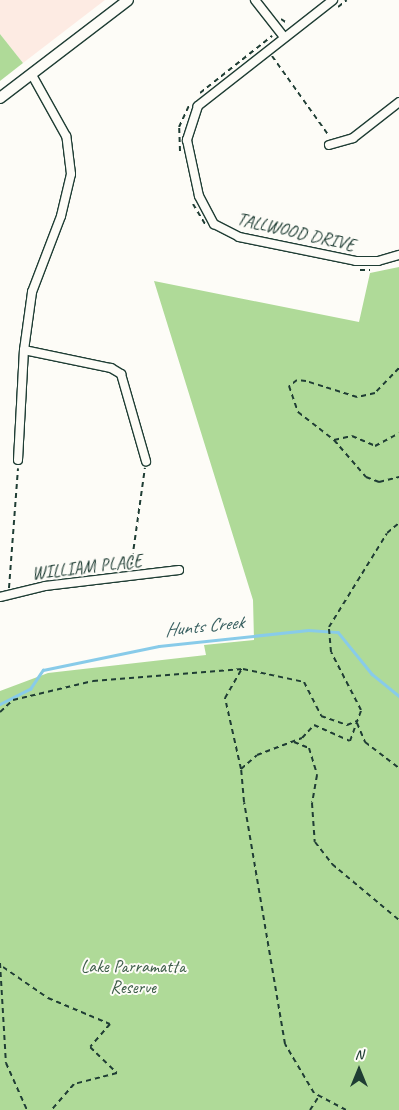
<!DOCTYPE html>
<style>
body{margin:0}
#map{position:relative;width:399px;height:1110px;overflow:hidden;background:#fdfcf7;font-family:Caveat,sans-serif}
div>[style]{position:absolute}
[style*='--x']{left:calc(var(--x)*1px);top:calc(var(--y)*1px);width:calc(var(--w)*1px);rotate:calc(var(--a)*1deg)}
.built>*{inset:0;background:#fdebe3}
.green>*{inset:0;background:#afda98}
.stream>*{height:2.5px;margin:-1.25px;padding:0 1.25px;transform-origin:1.25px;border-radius:1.25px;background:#88cbe9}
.path>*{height:2px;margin-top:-1px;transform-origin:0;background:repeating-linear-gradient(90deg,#1f3d34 0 5px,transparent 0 9px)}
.roads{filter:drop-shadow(1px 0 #1f3d34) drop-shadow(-1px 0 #1f3d34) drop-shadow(0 1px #1f3d34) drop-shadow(0 -1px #1f3d34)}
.street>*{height:8px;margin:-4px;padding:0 4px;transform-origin:4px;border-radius:4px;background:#fdfcf7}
.secondary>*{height:10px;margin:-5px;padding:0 5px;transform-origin:5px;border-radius:5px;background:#fdfcf7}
span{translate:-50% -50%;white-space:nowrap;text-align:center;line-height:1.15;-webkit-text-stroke:4px #fdfcf7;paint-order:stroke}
.street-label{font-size:18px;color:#1f3d34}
.park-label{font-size:18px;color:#3c5c48}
.water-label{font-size:19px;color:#396061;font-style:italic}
.north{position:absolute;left:334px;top:1045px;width:50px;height:50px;-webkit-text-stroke:4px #fdfcf7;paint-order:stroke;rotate:0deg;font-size:14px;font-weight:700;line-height:20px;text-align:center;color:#1f3d34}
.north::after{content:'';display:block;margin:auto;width:18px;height:22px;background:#1f3d34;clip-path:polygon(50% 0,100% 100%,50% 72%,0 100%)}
</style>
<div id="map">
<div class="built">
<div style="clip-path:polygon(0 0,105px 0,23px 63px,0 34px)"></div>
</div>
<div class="green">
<div style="clip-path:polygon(0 34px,23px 63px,0 81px)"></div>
<div style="clip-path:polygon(399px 267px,399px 1110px,0 1110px,0 691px,48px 673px,206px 655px,204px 645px,254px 640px,253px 600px,154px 281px,359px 322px,370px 273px)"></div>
</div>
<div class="stream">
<div style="--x:0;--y:704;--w:34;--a:-27"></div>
<div style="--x:30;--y:689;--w:23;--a:-56"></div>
<div style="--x:43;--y:670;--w:118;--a:-11.7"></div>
<div style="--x:159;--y:646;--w:150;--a:-6.1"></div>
<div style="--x:308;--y:630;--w:30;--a:4"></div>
<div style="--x:338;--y:632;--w:54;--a:51"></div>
<div style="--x:372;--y:674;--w:35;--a:39"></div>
</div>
<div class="path">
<div style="--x:338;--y:7;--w:11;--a:-38"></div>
<div style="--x:281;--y:19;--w:7;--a:34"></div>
<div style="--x:272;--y:56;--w:98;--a:54.5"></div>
<div style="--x:200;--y:93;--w:92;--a:-38.4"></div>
<div style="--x:180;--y:151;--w:24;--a:-92"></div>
<div style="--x:179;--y:127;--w:23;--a:-65"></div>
<div style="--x:193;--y:204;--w:26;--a:59"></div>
<div style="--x:360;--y:270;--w:10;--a:0"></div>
<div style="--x:399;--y:368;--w:35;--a:134"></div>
<div style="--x:375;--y:393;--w:18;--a:167"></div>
<div style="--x:357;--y:397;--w:53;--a:-162.6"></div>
<div style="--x:306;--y:381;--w:9;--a:-174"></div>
<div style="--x:297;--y:380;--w:10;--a:143"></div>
<div style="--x:289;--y:386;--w:28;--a:71"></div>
<div style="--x:298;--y:412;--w:46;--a:37.9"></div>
<div style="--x:334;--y:440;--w:49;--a:49.1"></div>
<div style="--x:366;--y:477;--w:14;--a:21"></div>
<div style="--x:379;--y:482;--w:21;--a:-14"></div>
<div style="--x:334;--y:440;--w:18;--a:-13"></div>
<div style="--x:352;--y:436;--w:25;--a:23"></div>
<div style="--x:375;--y:446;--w:27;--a:-28"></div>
<div style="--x:131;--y:567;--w:100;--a:-82"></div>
<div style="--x:9;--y:588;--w:120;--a:-85.7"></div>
<div style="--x:0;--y:712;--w:18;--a:-43"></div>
<div style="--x:13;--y:700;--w:82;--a:-13.4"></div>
<div style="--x:93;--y:681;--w:150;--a:-4.6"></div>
<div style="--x:243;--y:669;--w:62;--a:12"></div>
<div style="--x:304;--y:682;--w:38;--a:63"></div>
<div style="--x:321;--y:716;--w:28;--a:19"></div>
<div style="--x:347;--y:725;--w:11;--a:-22"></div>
<div style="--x:357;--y:723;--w:21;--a:67"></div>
<div style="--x:365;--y:742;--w:43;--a:37.4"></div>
<div style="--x:294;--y:742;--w:16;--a:22"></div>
<div style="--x:309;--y:748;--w:28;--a:73"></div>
<div style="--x:317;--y:775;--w:28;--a:100"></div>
<div style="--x:312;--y:803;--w:39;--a:86"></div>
<div style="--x:315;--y:842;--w:28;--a:52"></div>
<div style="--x:332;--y:864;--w:87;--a:39.9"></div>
<div style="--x:241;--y:769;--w:73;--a:-102.7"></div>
<div style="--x:225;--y:698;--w:34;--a:-60"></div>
<div style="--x:0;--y:963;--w:100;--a:86.6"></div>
<div style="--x:6;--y:1063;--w:51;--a:65.9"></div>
<div style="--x:3;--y:967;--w:55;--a:34.6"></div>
<div style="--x:48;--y:998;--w:67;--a:22.8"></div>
<div style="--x:110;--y:1024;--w:30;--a:131"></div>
<div style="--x:90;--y:1047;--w:37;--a:44"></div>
<div style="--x:117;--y:1073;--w:44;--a:165.7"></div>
<div style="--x:74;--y:1084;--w:35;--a:131"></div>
<div style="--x:310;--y:1110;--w:17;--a:-57"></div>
<div style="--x:346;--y:1110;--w:36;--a:-152"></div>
<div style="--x:314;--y:1093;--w:57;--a:-120.6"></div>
<div style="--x:285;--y:1044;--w:245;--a:-99.6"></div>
<div style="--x:244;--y:802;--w:33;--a:-95"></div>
<div style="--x:241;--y:769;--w:21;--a:-41"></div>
<div style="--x:257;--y:755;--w:48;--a:-20.7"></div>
<div style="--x:302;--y:738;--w:18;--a:-47"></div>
<div style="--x:314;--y:725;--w:39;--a:24"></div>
<div style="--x:350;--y:741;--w:33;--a:-70"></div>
<div style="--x:361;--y:710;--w:65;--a:-117.3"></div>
<div style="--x:331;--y:652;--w:25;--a:-95"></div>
<div style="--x:329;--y:627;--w:110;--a:-58.3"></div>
<div style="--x:387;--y:533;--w:16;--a:-40"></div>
</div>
<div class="roads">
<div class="street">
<div style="--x:255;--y:0;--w:47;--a:51.9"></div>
<div style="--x:333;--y:0;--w:172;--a:141.9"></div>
<div style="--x:198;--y:106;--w:36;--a:108"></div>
<div style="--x:187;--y:140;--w:57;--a:77.9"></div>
<div style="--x:199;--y:196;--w:32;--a:62"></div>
<div style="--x:214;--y:224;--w:28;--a:27"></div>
<div style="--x:239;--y:237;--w:119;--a:11.6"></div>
<div style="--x:356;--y:261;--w:22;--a:0"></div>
<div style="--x:378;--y:261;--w:22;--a:-16"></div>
<div style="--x:329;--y:145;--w:25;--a:-16"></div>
<div style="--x:353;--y:138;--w:58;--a:-38"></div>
<div style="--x:24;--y:350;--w:89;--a:11.7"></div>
<div style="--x:111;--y:368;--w:12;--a:31"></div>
<div style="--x:121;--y:374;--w:91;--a:74"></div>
<div style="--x:18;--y:460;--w:110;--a:-86.9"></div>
<div style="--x:24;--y:350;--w:59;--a:-82.1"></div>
<div style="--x:32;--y:292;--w:81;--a:-69.1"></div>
<div style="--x:61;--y:216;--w:43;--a:-76.6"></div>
<div style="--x:71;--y:174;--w:38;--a:-97"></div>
<div style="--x:66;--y:136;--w:70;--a:-119.1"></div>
<div style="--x:0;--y:597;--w:46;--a:-13.7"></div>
<div style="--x:45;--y:586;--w:135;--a:-6.8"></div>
</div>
<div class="secondary">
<div style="--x:0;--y:98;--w:161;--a:-37.4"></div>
</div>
</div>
<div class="street-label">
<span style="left:296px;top:232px;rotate:13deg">TALLWOOD DRIVE</span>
<span style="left:87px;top:567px;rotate:-7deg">WILLIAM PLACE</span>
</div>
<div class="park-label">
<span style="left:133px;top:977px">Lake Parramatta<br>Reserve</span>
</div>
<div class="water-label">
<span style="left:204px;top:627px;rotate:-6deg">Hunts Creek</span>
</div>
<div class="north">N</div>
</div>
